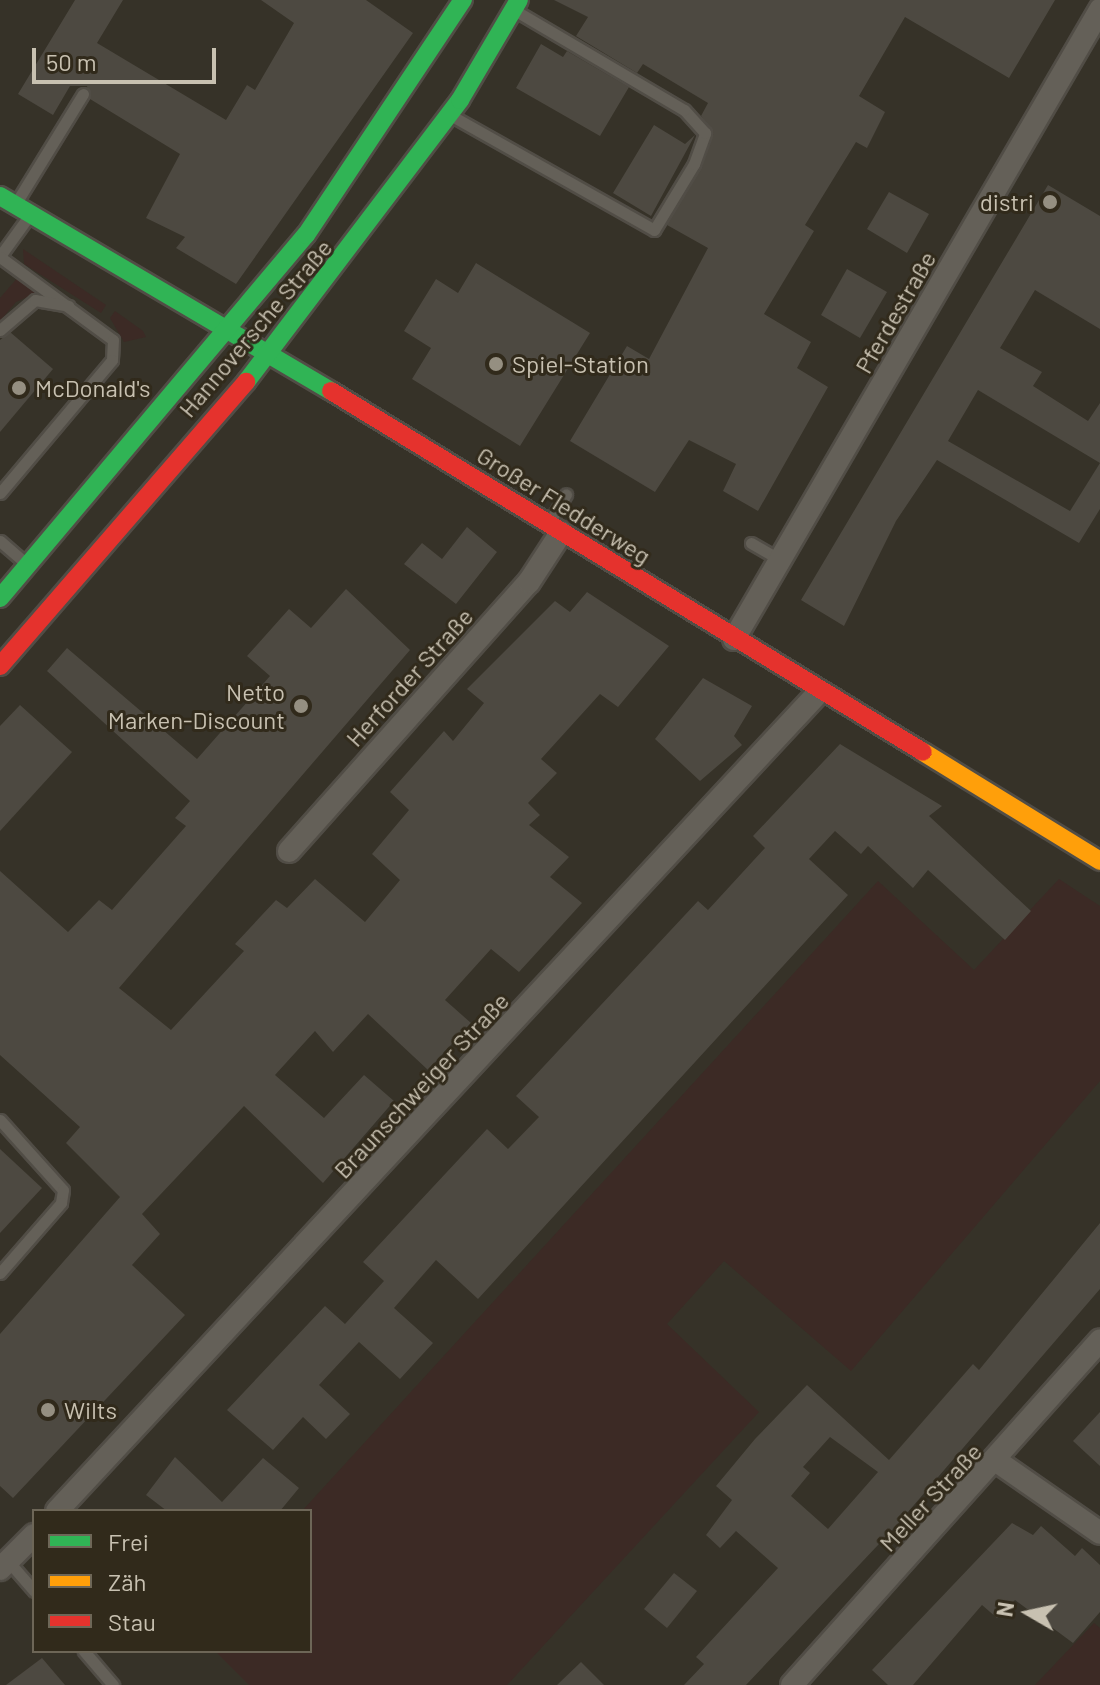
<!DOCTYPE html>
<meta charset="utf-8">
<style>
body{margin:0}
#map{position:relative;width:1100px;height:1685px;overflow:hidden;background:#363228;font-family:Barlow,sans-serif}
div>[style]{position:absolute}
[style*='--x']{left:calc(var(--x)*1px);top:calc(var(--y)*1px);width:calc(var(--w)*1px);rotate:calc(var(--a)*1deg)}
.green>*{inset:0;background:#3c2a25}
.building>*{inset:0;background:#4d4941}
.roads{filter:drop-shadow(2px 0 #514d46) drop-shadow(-2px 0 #514d46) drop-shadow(0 2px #514d46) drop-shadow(0 -2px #514d46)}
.lane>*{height:11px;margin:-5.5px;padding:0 5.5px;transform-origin:5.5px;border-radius:5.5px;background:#646058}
.street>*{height:22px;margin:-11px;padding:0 11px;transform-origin:11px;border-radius:11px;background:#646058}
.fast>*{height:18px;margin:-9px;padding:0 9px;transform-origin:9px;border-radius:9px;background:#30b455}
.slow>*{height:18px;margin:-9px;padding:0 9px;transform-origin:9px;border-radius:9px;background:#ff9f0a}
.jam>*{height:18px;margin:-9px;padding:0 9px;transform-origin:9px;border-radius:9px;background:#e5322d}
.dots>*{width:22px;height:22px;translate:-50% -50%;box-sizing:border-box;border:4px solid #312a1b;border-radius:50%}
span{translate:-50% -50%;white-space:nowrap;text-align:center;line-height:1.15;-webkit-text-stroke:6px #312a1b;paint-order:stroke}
.poi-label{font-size:24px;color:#c8c1b1}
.right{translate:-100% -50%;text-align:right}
.left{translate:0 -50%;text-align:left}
.street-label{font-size:24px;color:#c8c1b1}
.legend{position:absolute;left:32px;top:1509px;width:280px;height:144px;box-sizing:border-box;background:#312a1b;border:2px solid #6d6657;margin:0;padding:10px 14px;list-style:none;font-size:24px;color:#c8c1b1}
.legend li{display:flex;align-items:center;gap:16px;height:40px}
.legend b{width:40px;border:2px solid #6d6657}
.north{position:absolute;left:988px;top:1573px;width:80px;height:80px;-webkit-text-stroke:6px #312a1b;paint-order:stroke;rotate:279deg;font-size:22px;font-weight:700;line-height:32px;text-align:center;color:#c8c1b1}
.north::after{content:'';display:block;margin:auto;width:28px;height:36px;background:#c8c1b1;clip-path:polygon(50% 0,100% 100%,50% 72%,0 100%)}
.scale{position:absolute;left:32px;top:48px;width:184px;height:36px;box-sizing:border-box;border:4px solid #c8c1b1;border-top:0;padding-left:10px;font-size:24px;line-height:28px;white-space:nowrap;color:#c8c1b1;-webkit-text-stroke:6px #312a1b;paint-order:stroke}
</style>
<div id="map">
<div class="green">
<div style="clip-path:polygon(23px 249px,106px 305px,101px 313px,24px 264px)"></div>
<div style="clip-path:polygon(19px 276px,41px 291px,16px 302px,0 321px,0 298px)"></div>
<div style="clip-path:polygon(115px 311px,143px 331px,146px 337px,124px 342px,110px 318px)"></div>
<div style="clip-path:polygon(1059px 879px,1100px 906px,1100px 1081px,851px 1371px,724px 1261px,667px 1324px,759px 1412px,507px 1685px,249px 1685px,215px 1651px,310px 1651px,310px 1511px,302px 1511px,878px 881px,974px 970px)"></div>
<div style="clip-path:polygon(1094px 1623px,1100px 1628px,1100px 1685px,1035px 1685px)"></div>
</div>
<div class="building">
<div style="clip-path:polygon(75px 0,123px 0,97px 43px,226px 120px,247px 85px,255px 90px,294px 23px,261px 0,366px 0,413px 33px,236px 284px,176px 248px,185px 237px,146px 218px,180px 154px,90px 99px,87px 86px,70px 86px,53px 115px,18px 94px)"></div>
<div style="clip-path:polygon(554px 0,1055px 0,1009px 78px,905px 17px,859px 96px,885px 112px,867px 148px,856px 142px,805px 225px,814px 231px,764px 314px,811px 342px,797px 368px,828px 387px,758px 511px,723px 491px,736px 464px,689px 440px,655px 492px,570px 441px,627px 346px,649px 359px,708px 248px,667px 225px,713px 132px,701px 116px,708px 103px,643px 64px,637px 73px,576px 36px,588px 17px)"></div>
<div style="clip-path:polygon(541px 44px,563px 57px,567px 51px,629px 87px,600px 136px,516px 88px)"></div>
<div style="clip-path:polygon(654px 125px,685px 144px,695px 135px,651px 216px,613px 193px)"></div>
<div style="clip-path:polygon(evenodd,1048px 185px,1100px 216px,1100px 329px,1035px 290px,1000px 348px,1042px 372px,1033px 386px,1088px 421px,1100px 403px,1100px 509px,1079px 543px,937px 460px,896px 521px,844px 626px,801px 600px,1048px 185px,978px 390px,1100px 463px,1070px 511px,948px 441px,978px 390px)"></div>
<div style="clip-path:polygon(889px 192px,929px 214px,907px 253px,867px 229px)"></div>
<div style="clip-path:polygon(476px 263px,590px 333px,520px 446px,412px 379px,431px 348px,404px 331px,436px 279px,458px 293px)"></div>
<div style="clip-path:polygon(847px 269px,887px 292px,860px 338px,821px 315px)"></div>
<div style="clip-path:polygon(10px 332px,53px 369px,0 432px,0 340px)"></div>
<div style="clip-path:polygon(467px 527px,497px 552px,456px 604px,404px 564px,422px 543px,442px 559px)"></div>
<div style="clip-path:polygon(346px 589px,410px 650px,119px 988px,171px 1030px,244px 951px,235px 944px,276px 900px,287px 908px,315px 879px,365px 922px,400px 880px,372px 854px,409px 810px,390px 792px,444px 731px,453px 741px,484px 703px,467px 689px,555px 601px,570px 612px,587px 592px,669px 646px,618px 707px,600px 694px,541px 759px,557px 773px,528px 803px,540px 815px,529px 825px,569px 857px,550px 877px,582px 903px,519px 972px,491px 949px,445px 1000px,471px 1023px,428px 1070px,368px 1014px,333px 1052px,315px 1031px,275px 1075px,324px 1118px,364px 1075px,394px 1101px,323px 1183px,244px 1106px,142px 1214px,160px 1234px,132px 1265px,185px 1315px,13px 1498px,0 1486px,0 1334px,120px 1197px,66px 1143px,80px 1127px,0 1055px,0 871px,68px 932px,99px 900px,112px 910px,186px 826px,175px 818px,190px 801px,47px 671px,67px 648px,197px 759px,270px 676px,247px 656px,289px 609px,311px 628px)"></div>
<div style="clip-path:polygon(703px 678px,752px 706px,734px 736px,742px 745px,700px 781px,655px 739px)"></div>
<div style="clip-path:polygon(20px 705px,72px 752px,0 831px,0 726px)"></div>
<div style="clip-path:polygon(840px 744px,942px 806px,929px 816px,1031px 911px,1005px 940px,928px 870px,913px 888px,868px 846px,861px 854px,835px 831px,809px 859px,848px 895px,478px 1299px,436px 1260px,394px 1308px,433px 1343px,400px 1379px,359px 1342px,319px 1385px,350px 1414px,326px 1439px,303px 1417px,273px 1450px,227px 1410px,325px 1306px,345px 1324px,384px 1281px,363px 1262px,487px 1129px,508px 1149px,539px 1117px,516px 1096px,698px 901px,708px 910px,765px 848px,753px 836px)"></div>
<div style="clip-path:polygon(0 1149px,42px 1188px,0 1233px)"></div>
<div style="clip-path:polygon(evenodd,1100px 1223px,1100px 1289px,895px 1527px,746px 1685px,684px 1685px,704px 1664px,696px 1657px,778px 1568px,736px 1531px,720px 1548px,706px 1535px,732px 1500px,716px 1486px,755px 1439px,807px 1385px,889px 1460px,973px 1364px,979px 1370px,1100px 1223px,830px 1437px,878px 1472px,828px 1529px,791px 1496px,810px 1473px,803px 1467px,830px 1437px)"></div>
<div style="clip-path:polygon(1100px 1412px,1100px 1466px,1073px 1441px)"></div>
<div style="clip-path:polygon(175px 1457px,222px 1502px,263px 1458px,299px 1488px,280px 1511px,167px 1511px,146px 1495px)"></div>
<div style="clip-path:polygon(1012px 1523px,1033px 1535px,1041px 1526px,1075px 1556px,1082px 1548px,1100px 1565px,1100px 1612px,1073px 1643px,1015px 1600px,997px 1618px,982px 1605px,913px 1685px,888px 1685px,872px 1670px)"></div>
<div style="clip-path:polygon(674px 1573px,697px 1591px,667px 1628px,644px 1609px)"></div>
<div style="clip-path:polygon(42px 1658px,65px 1685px,6px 1685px)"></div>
<div style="clip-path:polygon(581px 1662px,604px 1685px,557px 1685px)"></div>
</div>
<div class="roads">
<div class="lane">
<div style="--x:452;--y:116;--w:232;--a:29.4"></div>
<div style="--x:654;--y:230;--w:77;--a:-58.8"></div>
<div style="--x:694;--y:164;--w:33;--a:-70"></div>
<div style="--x:705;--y:133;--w:31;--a:-132"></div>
<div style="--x:684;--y:110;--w:197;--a:-149.5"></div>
<div style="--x:16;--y:203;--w:128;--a:-58.4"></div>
<div style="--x:0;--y:256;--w:49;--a:-54.1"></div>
<div style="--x:0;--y:257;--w:140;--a:36.3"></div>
<div style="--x:113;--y:340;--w:20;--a:93"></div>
<div style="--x:112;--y:360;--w:174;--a:130.1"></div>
<div style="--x:0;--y:330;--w:46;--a:-40.6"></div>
<div style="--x:35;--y:300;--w:34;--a:10"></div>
<div style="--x:550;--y:521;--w:31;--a:-59"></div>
<div style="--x:0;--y:541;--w:35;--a:41"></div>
<div style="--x:751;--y:543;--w:34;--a:30"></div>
<div style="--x:0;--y:1120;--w:94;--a:48"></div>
<div style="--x:63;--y:1190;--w:13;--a:99"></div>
<div style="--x:61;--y:1203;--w:93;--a:131.1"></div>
<div style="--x:9;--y:1562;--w:38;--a:49"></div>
<div style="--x:84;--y:1651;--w:45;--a:49.5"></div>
</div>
<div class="street">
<div style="--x:734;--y:639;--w:728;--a:-59.81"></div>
<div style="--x:289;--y:851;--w:361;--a:-48.3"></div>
<div style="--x:529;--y:582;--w:59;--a:-56.9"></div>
<div style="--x:998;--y:1462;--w:124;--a:34.8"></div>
<div style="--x:57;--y:1511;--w:1119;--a:-47.06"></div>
<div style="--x:0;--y:1569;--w:48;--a:-45"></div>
<div style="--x:792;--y:1685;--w:462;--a:-48.2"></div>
</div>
<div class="fast">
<div style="--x:0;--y:196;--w:384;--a:30.5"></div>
<div style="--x:246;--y:382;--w:354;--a:-52.8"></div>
<div style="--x:460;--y:100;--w:116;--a:-59.5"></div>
<div style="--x:0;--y:598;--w:475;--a:-49.9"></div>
<div style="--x:306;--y:235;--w:283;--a:-56.3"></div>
</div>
<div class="slow">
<div style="--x:923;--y:752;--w:208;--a:31.6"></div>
</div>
<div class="jam">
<div style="--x:331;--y:391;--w:693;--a:31.37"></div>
<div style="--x:0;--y:666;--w:376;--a:-49.1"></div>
</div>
</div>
<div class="dots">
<div style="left:1050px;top:202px;background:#958f81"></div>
<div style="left:496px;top:364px;background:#958f81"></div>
<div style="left:19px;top:388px;background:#958f81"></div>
<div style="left:301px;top:706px;background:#958f81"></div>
<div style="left:48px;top:1410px;background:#958f81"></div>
</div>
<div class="poi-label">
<span class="right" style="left:1034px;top:202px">distri</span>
<span class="left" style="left:512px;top:364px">Spiel-Station</span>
<span class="left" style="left:35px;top:388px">McDonald's</span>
<span class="right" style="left:285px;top:706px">Netto<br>Marken-Discount</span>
<span class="left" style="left:64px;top:1410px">Wilts</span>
</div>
<div class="street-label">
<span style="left:895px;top:312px;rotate:-60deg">Pferdestraße</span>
<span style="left:255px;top:328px;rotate:-50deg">Hannoversche Straße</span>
<span style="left:564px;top:505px;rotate:32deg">Großer Fledderweg</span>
<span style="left:409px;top:677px;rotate:-48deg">Herforder Straße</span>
<span style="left:421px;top:1085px;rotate:-47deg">Braunschweiger Straße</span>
<span style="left:930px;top:1497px;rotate:-47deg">Meller Straße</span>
</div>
<ul class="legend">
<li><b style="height:10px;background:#30b455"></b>Frei</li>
<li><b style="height:10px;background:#ff9f0a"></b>Zäh</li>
<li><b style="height:10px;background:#e5322d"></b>Stau</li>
</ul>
<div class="north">N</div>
<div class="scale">50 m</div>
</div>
